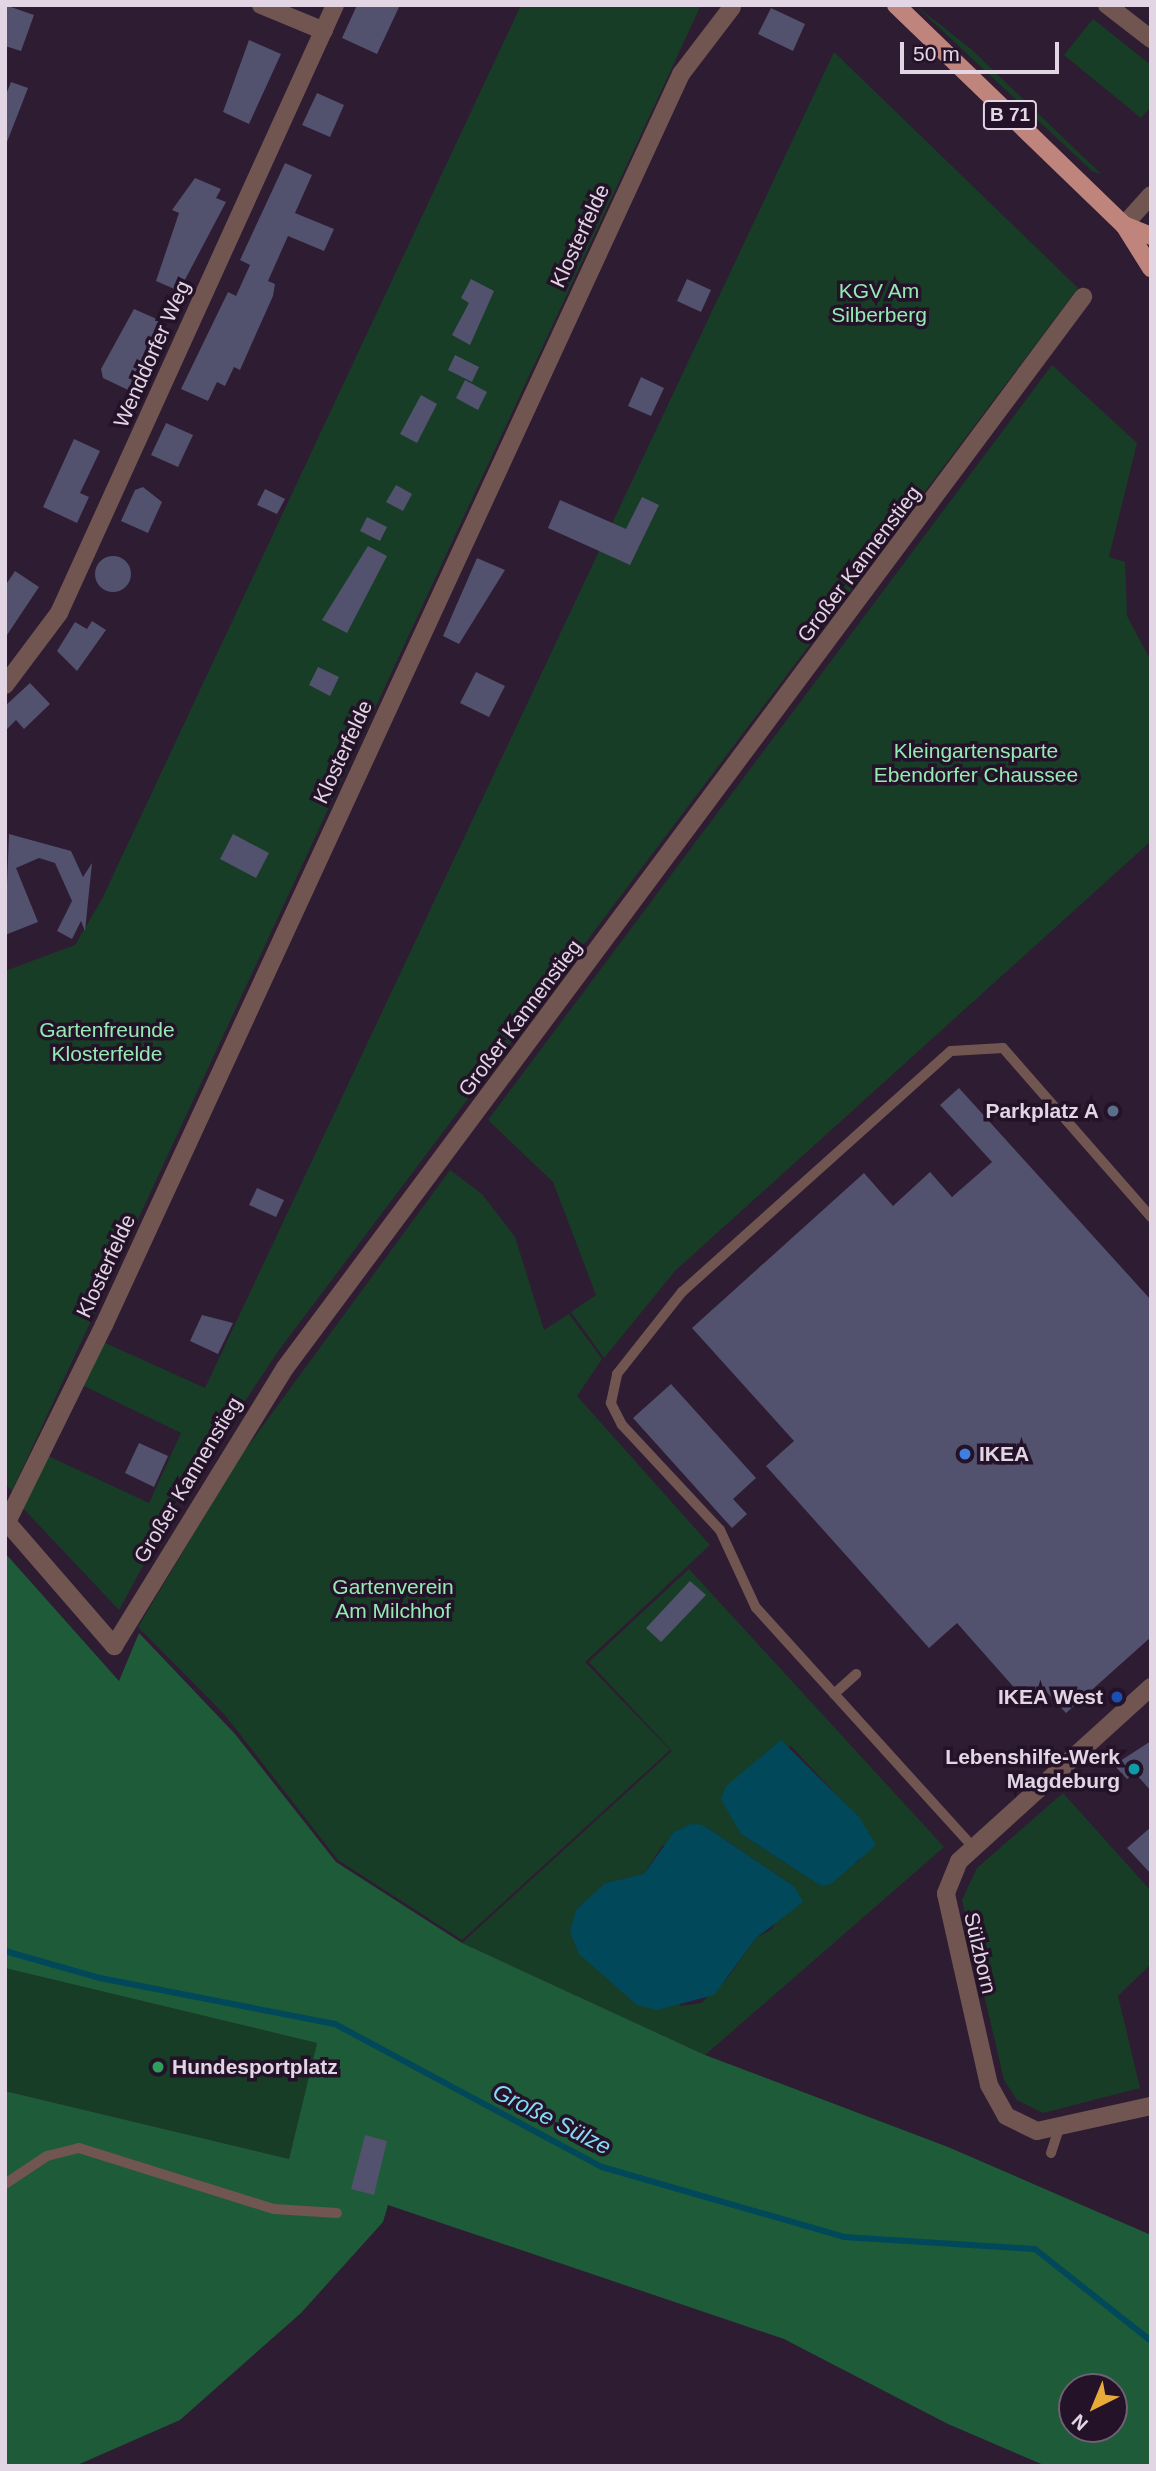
<!DOCTYPE html>
<meta charset="utf-8">
<style>
body{margin:0}
#map{position:relative;width:1156px;height:2471px;overflow:hidden;background:#2e1c32;font-family:Arial,sans-serif}
div>[style]{position:absolute}
[style*='--x']{left:calc(var(--x)*1px);top:calc(var(--y)*1px);width:calc(var(--w)*1px);rotate:calc(var(--a)*1deg)}
.green>*{inset:0;background:#183d26}
.forest>*{inset:0;background:#1e5b38}
.water>*{inset:0;background:#00485a}
.stream>*{height:6px;margin:-3px;padding:0 3px;transform-origin:3px;border-radius:3px;background:#00485a}
.building>*{inset:0;background:#52516e}
.round{border-radius:50%}
.service>*{height:10px;margin:-5px;padding:0 5px;transform-origin:5px;border-radius:5px;background:#715551}
.minor>*{height:18px;margin:-9px;padding:0 9px;transform-origin:9px;border-radius:9px;background:#715551}
.primary>*{height:18px;margin:-9px;padding:0 9px;transform-origin:9px;border-radius:9px;background:#bf857d}
.dots>*{width:19px;height:19px;translate:-50% -50%;box-sizing:border-box;border:4px solid #241228;border-radius:50%}
span{translate:-50% -50%;white-space:nowrap;text-align:center;line-height:1.15;-webkit-text-stroke:7px #241228;paint-order:stroke}
.shield-label span{padding:2px 5px;background:#241228;border:2px solid;border-radius:5px;-webkit-text-stroke-width:0}
.shield-label{font-size:19px;color:#e2d5e4;font-weight:700}
.street-label{font-size:21px;color:#e2d5e4}
.park-label{font-size:21px;color:#94eab2}
.poi-label{font-size:21px;color:#e2d5e4;font-weight:700}
.right{translate:-100% -50%;text-align:right}
.left{translate:0 -50%;text-align:left}
.water-label{font-size:23px;color:#84dbf8;font-style:italic}
.frame{position:absolute;inset:0;border:7px solid #e2d5e4;pointer-events:none}
.north{position:absolute;left:1058px;top:2373px;width:70px;height:70px;box-sizing:border-box;background:#241228;border:2px solid #706073;border-radius:50%;rotate:223deg;font-size:19px;font-weight:700;line-height:28px;text-align:center;color:#e2d5e4}
.north::after{content:'';display:block;margin:auto;width:24px;height:32px;background:#e9ab38;clip-path:polygon(50% 0,100% 100%,50% 72%,0 100%)}
.scale{position:absolute;left:900px;top:42px;width:159px;height:32px;box-sizing:border-box;border:4px solid #e2d5e4;border-top:0;padding-left:9px;font-size:21px;line-height:24px;white-space:nowrap;color:#e2d5e4;-webkit-text-stroke:5px #241228;paint-order:stroke}
</style>
<div id="map">
<div class="green">
<div style="clip-path:polygon(521px 5px,701px 5px,12px 1491px,5px 1484px,5px 971px,75px 945px,102px 899px)"></div>
<div style="clip-path:polygon(915px 5px,971px 49px,1101px 174px,1092px 171px)"></div>
<div style="clip-path:polygon(1093px 19px,1151px 65px,1151px 107px,1141px 118px,1064px 55px)"></div>
<div style="clip-path:polygon(834px 52px,1078px 288px,279px 1350px,176px 1505px,119px 1610px,20px 1505px,46px 1455px,149px 1503px,181px 1433px,82px 1385px,101px 1341px,205px 1388px)"></div>
<div style="clip-path:polygon(1052px 365px,1137px 443px,1109px 557px,1125px 562px,1127px 616px,1151px 661px,1151px 841px,675px 1271px,604px 1358px,571px 1312px,596px 1295px,553px 1182px,488px 1120px)"></div>
<div style="clip-path:polygon(450px 1170px,482px 1194px,515px 1237px,544px 1330px,569px 1314px,602px 1359px,577px 1396px,710px 1545px,585px 1662px,670px 1750px,462px 1940px,338px 1860px,225px 1715px,138px 1627px,240px 1457px)"></div>
<div style="clip-path:polygon(evenodd,689px 1569px,944px 1847px,705px 2055px,462px 1943px,672px 1751px,589px 1662px,689px 1569px,791px 1746px,847px 1806px,860px 1860px,821px 1886px,741px 1834px,748px 1769px,767px 1752px,791px 1746px,689px 1569px,703px 1825px,795px 1887px,772px 1929px,756px 1938px,726px 1980px,701px 2003px,681px 2006px,605px 1883px,644px 1874px,662px 1846px,703px 1825px)"></div>
<div style="clip-path:polygon(1063px 1793px,1151px 1891px,1151px 1964px,1118px 1996px,1140px 2088px,1043px 2113px,1017px 2100px,1004px 2080px,962px 1900px,977px 1868px)"></div>
<div style="clip-path:polygon(5px 1968px,317px 2043px,289px 2159px,5px 2091px)"></div>
</div>
<div class="forest">
<div style="clip-path:polygon(evenodd,5px 1553px,119px 1681px,139px 1633px,235px 1734px,336px 1862px,462px 1943px,705px 2055px,948px 2147px,1151px 2235px,1151px 2466px,1046px 2466px,948px 2424px,784px 2339px,388px 2205px,383px 2222px,301px 2313px,180px 2420px,75px 2466px,5px 2466px,5px 2091px,289px 2159px,317px 2043px,5px 1968px,5px 1553px,1072px 2387px,1114px 2387px,1114px 2429px,1072px 2429px,1072px 2387px)"></div>
</div>
<div class="water">
<div style="clip-path:polygon(781px 1740px,859px 1817px,876px 1845px,831px 1884px,821px 1886px,741px 1834px,721px 1799px,726px 1786px)"></div>
<div style="clip-path:polygon(691px 1824px,703px 1825px,795px 1887px,803px 1902px,756px 1938px,714px 1995px,657px 2010px,637px 2005px,579px 1954px,570px 1932px,576px 1910px,605px 1883px,644px 1874px,674px 1832px)"></div>
</div>
<div class="stream">
<div style="--x:5;--y:1951;--w:99;--a:15.9"></div>
<div style="--x:100;--y:1978;--w:239;--a:11.1"></div>
<div style="--x:335;--y:2024;--w:303;--a:28.2"></div>
<div style="--x:602;--y:2167;--w:252;--a:16.1"></div>
<div style="--x:844;--y:2237;--w:191;--a:3.6"></div>
<div style="--x:1035;--y:2249;--w:148;--a:38.4"></div>
</div>
<div class="building">
<div style="clip-path:polygon(5px 5px,34px 15px,21px 51px,5px 46px)"></div>
<div style="clip-path:polygon(357px 5px,400px 5px,377px 54px,342px 38px)"></div>
<div style="clip-path:polygon(771px 8px,805px 24px,793px 51px,758px 34px)"></div>
<div style="clip-path:polygon(249px 40px,281px 54px,249px 124px,223px 112px)"></div>
<div style="clip-path:polygon(11px 82px,28px 88px,7px 142px,5px 97px)"></div>
<div style="clip-path:polygon(317px 93px,344px 105px,330px 137px,302px 125px)"></div>
<div style="clip-path:polygon(285px 163px,312px 175px,295px 213px,334px 229px,324px 251px,288px 236px,268px 281px,275px 284px,273px 296px,240px 370px,234px 367px,225px 386px,217px 382px,208px 401px,181px 389px,228px 292px,236px 296px,250px 265px,240px 260px)"></div>
<div style="clip-path:polygon(195px 178px,221px 189px,216px 198px,226px 202px,179px 291px,156px 281px,179px 213px,172px 210px)"></div>
<div style="clip-path:polygon(471px 279px,494px 291px,470px 345px,452px 335px,469px 303px,461px 298px)"></div>
<div style="clip-path:polygon(687px 279px,711px 290px,701px 312px,677px 301px)"></div>
<div style="clip-path:polygon(134px 309px,159px 320px,128px 390px,103px 378px,101px 369px)"></div>
<div style="clip-path:polygon(455px 355px,479px 367px,472px 382px,448px 370px)"></div>
<div style="clip-path:polygon(641px 377px,664px 388px,651px 416px,628px 406px)"></div>
<div style="clip-path:polygon(465px 380px,487px 392px,478px 410px,456px 398px)"></div>
<div style="clip-path:polygon(421px 395px,437px 404px,417px 443px,400px 434px)"></div>
<div style="clip-path:polygon(166px 423px,193px 435px,178px 467px,151px 455px)"></div>
<div style="clip-path:polygon(74px 439px,100px 451px,80px 493px,89px 497px,77px 523px,43px 507px)"></div>
<div style="clip-path:polygon(396px 485px,412px 494px,403px 511px,386px 502px)"></div>
<div style="clip-path:polygon(143px 487px,162px 502px,148px 533px,121px 521px,135px 490px)"></div>
<div style="clip-path:polygon(265px 489px,285px 499px,277px 514px,257px 505px)"></div>
<div style="clip-path:polygon(642px 497px,659px 505px,630px 565px,548px 528px,560px 500px,626px 529px)"></div>
<div style="clip-path:polygon(367px 517px,387px 527px,380px 541px,360px 531px)"></div>
<div style="clip-path:polygon(368px 546px,387px 556px,347px 633px,322px 620px)"></div>
<div class="round" style="left:95px;top:556px;width:36px;height:36px"></div>
<div style="clip-path:polygon(477px 558px,505px 570px,459px 644px,443px 636px)"></div>
<div style="clip-path:polygon(15px 571px,39px 587px,5px 638px,5px 586px)"></div>
<div style="clip-path:polygon(92px 621px,106px 630px,77px 671px,57px 651px,75px 622px,87px 629px)"></div>
<div style="clip-path:polygon(318px 667px,339px 677px,330px 696px,309px 685px)"></div>
<div style="clip-path:polygon(476px 672px,505px 686px,489px 717px,460px 703px)"></div>
<div style="clip-path:polygon(30px 683px,50px 704px,24px 729px,16px 720px,5px 731px,5px 706px)"></div>
<div style="clip-path:polygon(9px 834px,71px 851px,83px 877px,92px 863px,85px 931px,81px 921px,72px 939px,57px 931px,72px 901px,55px 863px,39px 858px,16px 868px,38px 922px,5px 935px)"></div>
<div style="clip-path:polygon(233px 834px,269px 853px,256px 878px,220px 859px)"></div>
<div style="clip-path:polygon(959px 1088px,1151px 1300px,1151px 1637px,1066px 1713px,1041px 1686px,1025px 1700px,957px 1623px,929px 1648px,766px 1466px,794px 1441px,692px 1328px,864px 1173px,893px 1206px,930px 1172px,952px 1197px,992px 1162px,940px 1105px)"></div>
<div style="clip-path:polygon(257px 1188px,284px 1200px,276px 1217px,249px 1205px)"></div>
<div style="clip-path:polygon(202px 1315px,233px 1323px,218px 1354px,190px 1341px)"></div>
<div style="clip-path:polygon(671px 1384px,756px 1478px,733px 1499px,747px 1514px,732px 1528px,633px 1418px)"></div>
<div style="clip-path:polygon(139px 1443px,168px 1456px,154px 1487px,125px 1473px)"></div>
<div style="clip-path:polygon(690px 1581px,706px 1595px,661px 1642px,646px 1628px)"></div>
<div style="clip-path:polygon(1151px 1741px,1151px 1791px,1135px 1773px,1127px 1779px,1114px 1765px)"></div>
<div style="clip-path:polygon(1151px 1827px,1151px 1874px,1127px 1848px)"></div>
<div style="clip-path:polygon(365px 2135px,387px 2141px,374px 2195px,351px 2189px)"></div>
</div>
<div class="service">
<div style="--x:834;--y:1694;--w:30;--a:-42"></div>
<div style="--x:973;--y:1847;--w:323;--a:-132.2"></div>
<div style="--x:756;--y:1608;--w:86;--a:-114.8"></div>
<div style="--x:720;--y:1530;--w:144;--a:-133"></div>
<div style="--x:622;--y:1425;--w:25;--a:-117"></div>
<div style="--x:611;--y:1403;--w:30;--a:-78"></div>
<div style="--x:617;--y:1374;--w:105;--a:-51.6"></div>
<div style="--x:682;--y:1292;--w:361;--a:-41.9"></div>
<div style="--x:951;--y:1051;--w:52;--a:-3.3"></div>
<div style="--x:1003;--y:1048;--w:225;--a:48.8"></div>
<div style="--x:1051;--y:2153;--w:25;--a:-72"></div>
<div style="--x:5;--y:2184;--w:50;--a:-33.7"></div>
<div style="--x:47;--y:2156;--w:33;--a:-14"></div>
<div style="--x:79;--y:2148;--w:204;--a:17.4"></div>
<div style="--x:274;--y:2209;--w:63;--a:3.6"></div>
</div>
<div class="minor">
<div style="--x:261;--y:5;--w:68;--a:22.4"></div>
<div style="--x:1107;--y:5;--w:56;--a:37.7"></div>
<div style="--x:1124;--y:225;--w:40;--a:-48"></div>
<div style="--x:5;--y:685;--w:90;--a:-53.1"></div>
<div style="--x:59;--y:613;--w:668;--a:-65.58"></div>
<div style="--x:5;--y:1520;--w:167;--a:49.1"></div>
<div style="--x:114;--y:1646;--w:326;--a:-58.4"></div>
<div style="--x:285;--y:1368;--w:1336;--a:-53.31"></div>
<div style="--x:7;--y:1522;--w:220;--a:-63.8"></div>
<div style="--x:104;--y:1325;--w:1378;--a:-65.24"></div>
<div style="--x:681;--y:74;--w:84;--a:-52.7"></div>
<div style="--x:1151;--y:1687;--w:259;--a:137.8"></div>
<div style="--x:959;--y:1861;--w:35;--a:112"></div>
<div style="--x:946;--y:1894;--w:196;--a:77.3"></div>
<div style="--x:989;--y:2085;--w:35;--a:61"></div>
<div style="--x:1006;--y:2116;--w:34;--a:26"></div>
<div style="--x:1037;--y:2131;--w:117;--a:-12.4"></div>
</div>
<div class="primary">
<div style="--x:896;--y:5;--w:317;--a:44"></div>
<div style="--x:1124;--y:225;--w:51;--a:57.9"></div>
<div style="--x:1124;--y:225;--w:29;--a:22"></div>
</div>
<div class="dots">
<div style="left:1113px;top:1111px;background:#5c6f8a"></div>
<div style="left:965px;top:1454px;background:#3f7fe0"></div>
<div style="left:1117px;top:1697px;background:#1a4fb4"></div>
<div style="left:1134px;top:1769px;background:#0f9aa8"></div>
<div style="left:158px;top:2067px;background:#2e9e5b"></div>
</div>
<div class="shield-label">
<span style="left:1010px;top:115px">B 71</span>
</div>
<div class="street-label">
<span style="left:580px;top:236px;rotate:-65deg">Klosterfelde</span>
<span style="left:152px;top:354px;rotate:-66deg">Wenddorfer Weg</span>
<span style="left:859px;top:564px;rotate:-53deg">Großer Kannenstieg</span>
<span style="left:343px;top:752px;rotate:-65deg">Klosterfelde</span>
<span style="left:520px;top:1018px;rotate:-53deg">Großer Kannenstieg</span>
<span style="left:106px;top:1266px;rotate:-65deg">Klosterfelde</span>
<span style="left:188px;top:1480px;rotate:-59deg">Großer Kannenstieg</span>
<span style="left:980px;top:1953px;rotate:77deg">Sülzborn</span>
</div>
<div class="park-label">
<span style="left:879px;top:303px">KGV Am<br>Silberberg</span>
<span style="left:976px;top:763px">Kleingartensparte<br>Ebendorfer Chaussee</span>
<span style="left:107px;top:1042px">Gartenfreunde<br>Klosterfelde</span>
<span style="left:393px;top:1599px">Gartenverein<br>Am Milchhof</span>
</div>
<div class="poi-label">
<span class="right" style="left:1099px;top:1111px">Parkplatz A</span>
<span class="left" style="left:979px;top:1454px">IKEA</span>
<span class="right" style="left:1103px;top:1697px">IKEA West</span>
<span class="right" style="left:1120px;top:1769px">Lebenshilfe-Werk<br>Magdeburg</span>
<span class="left" style="left:172px;top:2067px">Hundesportplatz</span>
</div>
<div class="water-label">
<span style="left:552px;top:2119px;rotate:27deg">Große Sülze</span>
</div>
<div class="frame"></div>
<div class="north">N</div>
<div class="scale">50 m</div>
</div>
